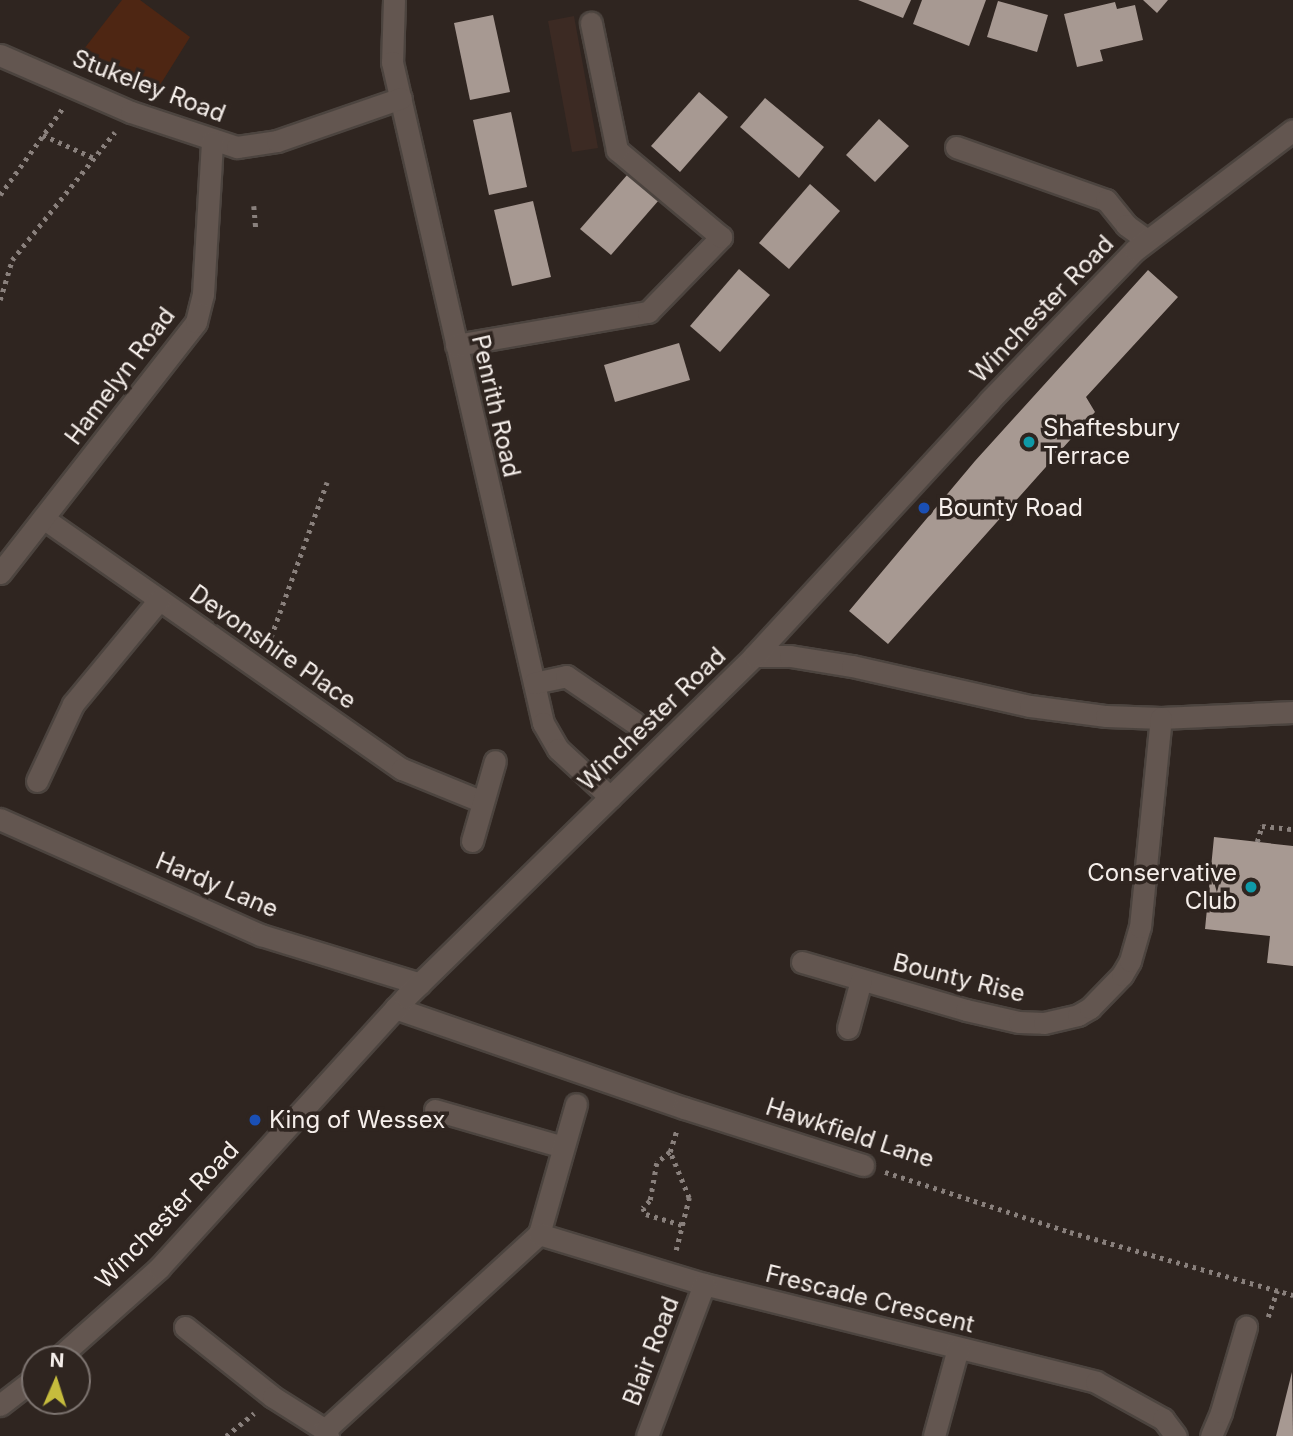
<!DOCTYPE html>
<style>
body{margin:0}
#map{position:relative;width:1293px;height:1436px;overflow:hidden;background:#2f2520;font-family:Inter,sans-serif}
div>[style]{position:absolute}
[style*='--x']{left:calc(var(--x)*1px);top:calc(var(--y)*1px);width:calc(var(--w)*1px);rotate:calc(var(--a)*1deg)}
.industrial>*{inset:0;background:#3c2a23}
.green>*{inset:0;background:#4e2613}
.building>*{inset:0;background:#a79992}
.path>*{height:4.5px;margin-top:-2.25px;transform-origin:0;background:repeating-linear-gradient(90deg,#89807c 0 3.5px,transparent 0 8.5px)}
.roads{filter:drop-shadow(2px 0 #4c443f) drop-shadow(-2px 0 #4c443f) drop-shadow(0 2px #4c443f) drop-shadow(0 -2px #4c443f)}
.minor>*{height:21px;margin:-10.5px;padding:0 10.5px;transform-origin:10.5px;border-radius:10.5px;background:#635650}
.dots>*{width:19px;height:19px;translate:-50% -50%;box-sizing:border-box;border:4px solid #2f2520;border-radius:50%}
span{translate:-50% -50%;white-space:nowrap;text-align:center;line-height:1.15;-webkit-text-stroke:7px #2f2520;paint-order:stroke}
.street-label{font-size:24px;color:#f5eeea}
.poi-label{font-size:24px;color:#f5eeea}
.left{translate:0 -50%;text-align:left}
.right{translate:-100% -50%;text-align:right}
.north{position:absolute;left:21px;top:1345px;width:70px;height:70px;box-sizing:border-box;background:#2f2520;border:2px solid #7e7571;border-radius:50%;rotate:3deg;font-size:19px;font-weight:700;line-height:28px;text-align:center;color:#f5eeea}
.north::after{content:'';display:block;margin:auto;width:24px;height:32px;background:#c6bc3d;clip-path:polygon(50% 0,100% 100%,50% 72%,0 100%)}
</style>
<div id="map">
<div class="industrial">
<div style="clip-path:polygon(574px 16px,598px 148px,572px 152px,548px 21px)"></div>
</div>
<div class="green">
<div style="clip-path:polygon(122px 0,140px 0,190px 37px,155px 93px,77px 58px)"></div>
</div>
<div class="building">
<div style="clip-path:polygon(858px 0,911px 0,903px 18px)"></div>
<div style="clip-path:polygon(922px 0,986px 0,969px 46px,913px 24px)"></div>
<div style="clip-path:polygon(1143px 0,1168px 0,1157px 13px)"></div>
<div style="clip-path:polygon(998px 1px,1048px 15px,1037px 52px,987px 37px)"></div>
<div style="clip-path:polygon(1115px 2px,1117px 9px,1135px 5px,1143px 40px,1100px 50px,1103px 61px,1077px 67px,1064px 14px)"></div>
<div style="clip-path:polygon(493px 15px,510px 92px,470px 100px,454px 23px)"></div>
<div style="clip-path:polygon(699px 92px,728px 117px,680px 172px,651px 146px)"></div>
<div style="clip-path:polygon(765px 98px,824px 147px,799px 178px,740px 127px)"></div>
<div style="clip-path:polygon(511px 112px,527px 187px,489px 195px,473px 120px)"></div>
<div style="clip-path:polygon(879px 119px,909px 146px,875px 182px,846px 155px)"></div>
<div style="clip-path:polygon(628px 174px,659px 200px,611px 255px,580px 229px)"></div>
<div style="clip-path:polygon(810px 184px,840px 211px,789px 269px,759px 243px)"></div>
<div style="clip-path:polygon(533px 201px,551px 277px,512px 286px,494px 210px)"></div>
<div style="clip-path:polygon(739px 269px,770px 295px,720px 352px,690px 326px)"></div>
<div style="clip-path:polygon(1148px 270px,1178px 297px,1086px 397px,1095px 412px,888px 644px,849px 611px,975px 461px)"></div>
<div style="clip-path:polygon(679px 343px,690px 380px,615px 402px,604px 365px)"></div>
<div style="clip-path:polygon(1214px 837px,1293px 846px,1293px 966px,1267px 963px,1270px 936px,1205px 929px)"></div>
<div style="clip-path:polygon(1292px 1372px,1293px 1436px,1276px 1436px)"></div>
</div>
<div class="path">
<div style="--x:43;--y:135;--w:56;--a:24.3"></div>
<div style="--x:0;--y:195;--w:106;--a:-54.2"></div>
<div style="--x:254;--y:206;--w:21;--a:85"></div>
<div style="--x:0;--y:300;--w:42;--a:-73.3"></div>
<div style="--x:12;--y:260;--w:164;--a:-51.2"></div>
<div style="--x:268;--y:645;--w:173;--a:-70.1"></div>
<div style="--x:1257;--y:842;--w:17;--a:-73"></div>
<div style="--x:1262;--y:826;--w:31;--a:6"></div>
<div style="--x:670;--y:1152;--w:17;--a:140"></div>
<div style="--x:657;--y:1163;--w:39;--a:100"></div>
<div style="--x:650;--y:1201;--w:10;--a:135"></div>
<div style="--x:643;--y:1208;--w:7;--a:63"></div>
<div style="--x:646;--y:1214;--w:39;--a:17"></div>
<div style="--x:885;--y:1172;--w:194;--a:18"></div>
<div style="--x:1070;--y:1232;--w:232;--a:15.8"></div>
<div style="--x:676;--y:1250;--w:54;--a:-76"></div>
<div style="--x:689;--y:1198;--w:50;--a:-112.4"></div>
<div style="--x:670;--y:1152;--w:21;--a:-73"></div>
<div style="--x:1268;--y:1317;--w:28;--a:-71"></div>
<div style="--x:226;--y:1436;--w:36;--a:-39"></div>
</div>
<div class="roads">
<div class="minor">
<div style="--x:394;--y:0;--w:62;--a:91.8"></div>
<div style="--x:392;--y:62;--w:678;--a:77.13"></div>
<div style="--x:543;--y:723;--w:30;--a:60"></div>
<div style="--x:558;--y:749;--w:71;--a:42.7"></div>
<div style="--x:0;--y:55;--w:143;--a:23.5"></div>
<div style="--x:131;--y:112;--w:112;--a:18.3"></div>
<div style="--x:237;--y:147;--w:40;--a:-8.5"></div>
<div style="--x:277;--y:141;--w:131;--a:-19.1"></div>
<div style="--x:956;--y:147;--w:159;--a:19.5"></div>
<div style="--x:1106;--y:200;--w:32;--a:51"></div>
<div style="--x:1126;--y:225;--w:26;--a:36"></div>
<div style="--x:456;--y:345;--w:195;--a:-9.8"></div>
<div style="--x:648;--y:312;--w:105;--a:-45.8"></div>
<div style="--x:721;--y:237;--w:136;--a:-140.1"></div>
<div style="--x:617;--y:150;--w:130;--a:-101.6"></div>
<div style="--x:43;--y:518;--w:438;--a:35"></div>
<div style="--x:402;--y:769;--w:87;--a:22.2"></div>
<div style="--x:0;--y:573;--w:318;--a:-52"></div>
<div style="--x:196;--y:322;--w:29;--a:-76"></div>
<div style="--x:203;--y:294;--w:153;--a:-86.6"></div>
<div style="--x:754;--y:656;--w:36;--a:0"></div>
<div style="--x:790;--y:656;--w:63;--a:9.2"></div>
<div style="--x:852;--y:666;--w:182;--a:12.7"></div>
<div style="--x:1030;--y:706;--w:77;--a:7.5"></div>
<div style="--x:1106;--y:716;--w:55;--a:2.1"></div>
<div style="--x:1161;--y:718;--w:132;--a:-2.6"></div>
<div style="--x:534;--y:683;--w:33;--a:-12"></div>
<div style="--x:566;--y:676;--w:83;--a:34.3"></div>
<div style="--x:37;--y:781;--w:85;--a:-64.9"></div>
<div style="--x:73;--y:704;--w:135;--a:-50.4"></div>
<div style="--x:0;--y:819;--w:286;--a:24"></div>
<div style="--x:261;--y:935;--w:166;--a:17.1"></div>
<div style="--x:472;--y:841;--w:83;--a:-74"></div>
<div style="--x:802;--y:962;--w:171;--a:16.3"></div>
<div style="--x:966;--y:1010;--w:54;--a:12.8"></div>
<div style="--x:1019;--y:1022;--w:25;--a:2"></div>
<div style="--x:1044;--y:1023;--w:35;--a:-13"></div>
<div style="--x:1078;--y:1015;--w:14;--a:-30"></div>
<div style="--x:1090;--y:1008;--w:46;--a:-45.9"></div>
<div style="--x:1122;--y:975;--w:16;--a:-60"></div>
<div style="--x:1130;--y:961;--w:35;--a:-74"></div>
<div style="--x:1140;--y:927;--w:210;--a:-84.3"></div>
<div style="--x:395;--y:1008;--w:306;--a:19.1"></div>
<div style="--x:684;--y:1108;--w:188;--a:17.7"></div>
<div style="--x:848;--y:1028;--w:50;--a:-74.8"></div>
<div style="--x:435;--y:1110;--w:133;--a:16.1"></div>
<div style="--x:539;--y:1234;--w:135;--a:-74.1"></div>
<div style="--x:185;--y:1327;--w:112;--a:38.5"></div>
<div style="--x:273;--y:1397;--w:62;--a:32.4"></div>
<div style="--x:325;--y:1430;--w:7;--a:63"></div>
<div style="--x:57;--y:1359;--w:137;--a:-41.7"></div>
<div style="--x:159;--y:1268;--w:367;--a:-47.7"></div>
<div style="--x:406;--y:997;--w:487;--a:-44.4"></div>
<div style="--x:754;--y:656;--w:347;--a:-47.3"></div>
<div style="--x:989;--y:401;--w:210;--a:-46"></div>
<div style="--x:1135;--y:250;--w:198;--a:-37.2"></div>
<div style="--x:0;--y:1405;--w:44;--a:-37.6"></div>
<div style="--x:325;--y:1430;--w:290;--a:-42.5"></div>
<div style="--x:539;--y:1234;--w:172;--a:16.9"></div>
<div style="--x:704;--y:1284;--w:404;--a:14"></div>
<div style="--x:1096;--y:1382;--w:77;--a:28.9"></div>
<div style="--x:1163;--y:1419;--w:21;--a:53"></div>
<div style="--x:647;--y:1436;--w:162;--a:-69.4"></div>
<div style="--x:934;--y:1436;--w:91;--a:-74.7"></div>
<div style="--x:1211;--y:1436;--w:26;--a:-67"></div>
<div style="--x:1221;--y:1412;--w:89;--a:-73.6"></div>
</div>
</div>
<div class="dots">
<div style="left:1029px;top:442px;background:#0f9aa8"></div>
<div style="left:924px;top:508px;background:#1a4fb4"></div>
<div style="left:1251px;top:887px;background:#0f9aa8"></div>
<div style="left:255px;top:1120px;background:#1a4fb4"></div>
</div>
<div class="street-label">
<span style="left:149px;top:86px;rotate:21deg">Stukeley Road</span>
<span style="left:1042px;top:309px;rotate:-46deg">Winchester Road</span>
<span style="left:120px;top:376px;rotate:-53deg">Hamelyn Road</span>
<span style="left:496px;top:406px;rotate:77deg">Penrith Road</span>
<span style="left:273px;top:647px;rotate:35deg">Devonshire Place</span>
<span style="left:652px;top:719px;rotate:-44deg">Winchester Road</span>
<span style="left:217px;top:885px;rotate:23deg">Hardy Lane</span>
<span style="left:959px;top:978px;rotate:14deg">Bounty Rise</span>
<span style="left:850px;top:1133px;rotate:18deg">Hawkfield Lane</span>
<span style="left:167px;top:1215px;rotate:-46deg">Winchester Road</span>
<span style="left:870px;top:1299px;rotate:14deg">Frescade Crescent</span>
<span style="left:651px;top:1351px;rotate:-69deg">Blair Road</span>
</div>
<div class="poi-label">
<span class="left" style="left:1043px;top:442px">Shaftesbury<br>Terrace</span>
<span class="left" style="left:938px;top:508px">Bounty Road</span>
<span class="right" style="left:1237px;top:887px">Conservative<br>Club</span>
<span class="left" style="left:269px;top:1120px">King of Wessex</span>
</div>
<div class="north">N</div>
</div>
